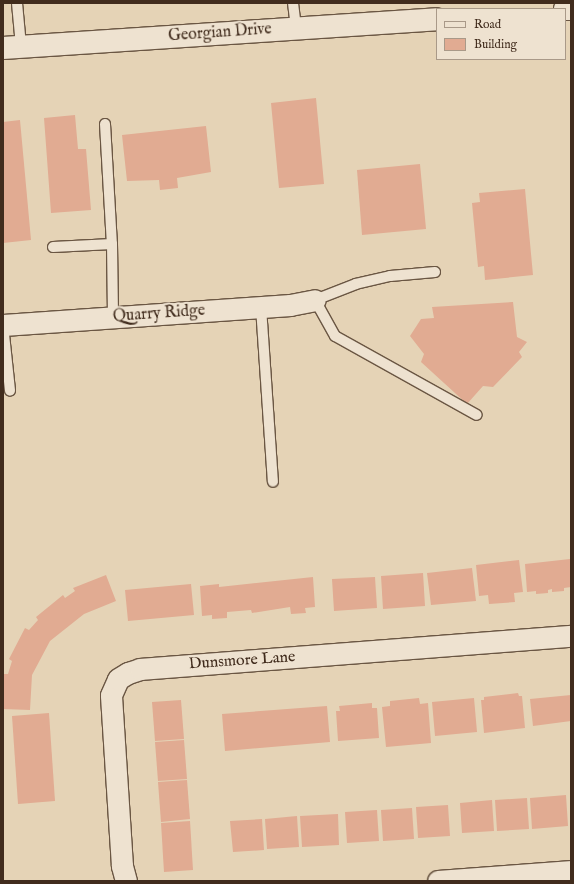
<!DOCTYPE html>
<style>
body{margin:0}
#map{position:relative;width:574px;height:884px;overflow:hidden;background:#e5d3b6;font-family:"IM FELL English",serif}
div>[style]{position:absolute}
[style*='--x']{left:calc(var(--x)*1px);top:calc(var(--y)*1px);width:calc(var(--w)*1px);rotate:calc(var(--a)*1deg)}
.building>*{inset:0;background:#e1ab92}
.roads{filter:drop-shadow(1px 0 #6a5643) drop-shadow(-1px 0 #6a5643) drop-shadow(0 1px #6a5643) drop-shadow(0 -1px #6a5643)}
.service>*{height:10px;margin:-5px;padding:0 5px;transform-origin:5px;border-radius:5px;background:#eee2d0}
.minor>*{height:21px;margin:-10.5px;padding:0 10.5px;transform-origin:10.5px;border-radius:10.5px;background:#eee2d0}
.secondary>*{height:22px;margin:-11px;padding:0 11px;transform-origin:11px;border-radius:11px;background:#eee2d0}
span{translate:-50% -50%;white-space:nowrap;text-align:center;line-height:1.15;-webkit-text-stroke:4px #eee2d0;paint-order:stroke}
.street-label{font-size:16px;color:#412c1d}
.frame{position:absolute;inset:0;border:4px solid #412c1d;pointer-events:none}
.legend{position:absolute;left:436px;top:8px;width:130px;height:52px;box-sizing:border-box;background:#eee2d0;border:1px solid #a99988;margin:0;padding:5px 7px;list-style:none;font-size:12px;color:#412c1d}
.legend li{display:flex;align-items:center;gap:8px;height:20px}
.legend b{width:20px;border:1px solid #a99988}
</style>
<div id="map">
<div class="building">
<div style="clip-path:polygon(316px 98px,324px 184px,279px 188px,271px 103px)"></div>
<div style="clip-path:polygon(75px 115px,78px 149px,86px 149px,91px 210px,51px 213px,44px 118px)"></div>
<div style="clip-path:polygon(20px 120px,31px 240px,3px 243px,3px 122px)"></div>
<div style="clip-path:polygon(206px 126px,211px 172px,177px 178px,178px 188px,160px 190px,159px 180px,127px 181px,122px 135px)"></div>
<div style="clip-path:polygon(420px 164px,426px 229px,362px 235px,357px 170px)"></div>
<div style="clip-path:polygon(525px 189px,533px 275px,485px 280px,484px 266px,478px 267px,472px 203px,480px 202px,479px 193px)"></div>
<div style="clip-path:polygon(513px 302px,517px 337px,527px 342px,519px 352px,522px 357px,493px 387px,483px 386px,467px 404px,421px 362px,424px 354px,410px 336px,421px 319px,434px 318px,432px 307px)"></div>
<div style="clip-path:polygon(570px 559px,571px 587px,564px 588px,564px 591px,552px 592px,552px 589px,548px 590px,548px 593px,536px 594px,536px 591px,527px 592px,525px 564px)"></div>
<div style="clip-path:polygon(519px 560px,523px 592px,514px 593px,515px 602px,489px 604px,488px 595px,479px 596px,476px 565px)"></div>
<div style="clip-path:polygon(472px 568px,476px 601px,431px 605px,427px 573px)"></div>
<div style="clip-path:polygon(423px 573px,425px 606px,383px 609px,381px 576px)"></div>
<div style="clip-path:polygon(106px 575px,116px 601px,84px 614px,50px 641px,32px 675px,30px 710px,3px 709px,4px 674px,8px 674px,12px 661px,9px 659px,25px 628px,29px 630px,38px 620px,36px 617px,63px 595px,65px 598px,75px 591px,73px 588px)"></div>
<div style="clip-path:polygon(313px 577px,315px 607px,305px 608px,306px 613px,291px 614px,290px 607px,252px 613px,251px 610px,227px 612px,227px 618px,212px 619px,212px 615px,202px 616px,200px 586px,219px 584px,219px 587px)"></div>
<div style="clip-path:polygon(375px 577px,377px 608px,334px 611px,332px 579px)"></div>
<div style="clip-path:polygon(191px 584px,194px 615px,128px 621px,125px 590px)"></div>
<div style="clip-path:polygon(518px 693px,519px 696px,522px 696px,525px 728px,484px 733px,481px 700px,484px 700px,484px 697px)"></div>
<div style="clip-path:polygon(571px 695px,571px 721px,533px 726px,530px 699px)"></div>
<div style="clip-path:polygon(419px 698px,420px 704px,428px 703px,431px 743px,386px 747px,382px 707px,390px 706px,390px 701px)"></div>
<div style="clip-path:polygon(474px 698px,477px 732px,435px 736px,432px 702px)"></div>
<div style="clip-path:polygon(181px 700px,184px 739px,155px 741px,152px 702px)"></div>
<div style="clip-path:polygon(372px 703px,372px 708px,377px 708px,379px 738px,338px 741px,336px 711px,340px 711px,339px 706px)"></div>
<div style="clip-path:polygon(327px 706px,330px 742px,225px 751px,222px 714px)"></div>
<div style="clip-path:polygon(49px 713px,55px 801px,18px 804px,12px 716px)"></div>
<div style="clip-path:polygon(184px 740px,187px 779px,158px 781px,155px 742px)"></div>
<div style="clip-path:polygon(187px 780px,190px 819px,161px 822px,158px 782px)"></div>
<div style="clip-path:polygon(566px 795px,568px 826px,532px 829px,530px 798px)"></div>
<div style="clip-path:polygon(527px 798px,529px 829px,497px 831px,495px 800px)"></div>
<div style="clip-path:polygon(492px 800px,494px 831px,462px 833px,460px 803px)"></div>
<div style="clip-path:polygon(448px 805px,450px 836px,418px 838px,416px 807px)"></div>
<div style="clip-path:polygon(412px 808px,414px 839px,383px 841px,381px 810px)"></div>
<div style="clip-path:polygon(377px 810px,379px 841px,347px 843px,345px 812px)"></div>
<div style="clip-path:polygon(338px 814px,339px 845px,302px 847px,300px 816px)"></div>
<div style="clip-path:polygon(297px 816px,299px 847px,267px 849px,265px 819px)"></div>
<div style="clip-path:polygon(262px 819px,264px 850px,233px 852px,230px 821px)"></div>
<div style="clip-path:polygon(190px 821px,193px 870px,164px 872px,161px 823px)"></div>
</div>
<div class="roads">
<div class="service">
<div style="--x:17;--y:3;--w:43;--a:84.7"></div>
<div style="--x:293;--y:3;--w:26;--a:83"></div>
<div style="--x:105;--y:124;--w:120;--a:86.7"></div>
<div style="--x:112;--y:244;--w:73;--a:89.2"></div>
<div style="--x:53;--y:247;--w:59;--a:-2.9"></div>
<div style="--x:435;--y:272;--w:45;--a:174.9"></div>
<div style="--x:390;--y:276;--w:35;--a:167"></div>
<div style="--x:356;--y:284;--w:44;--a:158.7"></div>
<div style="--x:315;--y:300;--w:41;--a:60.9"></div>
<div style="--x:335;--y:336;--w:162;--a:29.1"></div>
<div style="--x:261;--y:307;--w:175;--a:86.1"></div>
<div style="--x:3;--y:325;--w:66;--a:83.9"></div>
</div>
<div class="minor">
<div style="--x:3;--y:325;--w:288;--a:-4"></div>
<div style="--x:290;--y:305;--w:25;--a:-11"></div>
<div style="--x:126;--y:881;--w:16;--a:-105"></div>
<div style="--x:122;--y:866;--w:171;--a:-93.7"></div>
<div style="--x:111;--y:695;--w:17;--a:-66"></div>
<div style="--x:118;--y:679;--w:12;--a:-31"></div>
<div style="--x:128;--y:673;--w:13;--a:-18"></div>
<div style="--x:140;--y:669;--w:432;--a:-4.4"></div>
<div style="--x:438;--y:881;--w:133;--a:-4.3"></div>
</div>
<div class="secondary">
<div style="--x:565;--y:9;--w:6;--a:0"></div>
<div style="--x:3;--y:48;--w:435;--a:-3.8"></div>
</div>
</div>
<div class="street-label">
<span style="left:220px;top:33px;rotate:-4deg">Georgian Drive</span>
<span style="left:159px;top:314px;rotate:-4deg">Quarry Ridge</span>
<span style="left:242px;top:661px;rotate:-4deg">Dunsmore Lane</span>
</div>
<div class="frame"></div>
<ul class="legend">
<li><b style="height:5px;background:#eee2d0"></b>Road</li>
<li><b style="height:11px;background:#e1ab92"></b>Building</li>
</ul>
</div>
